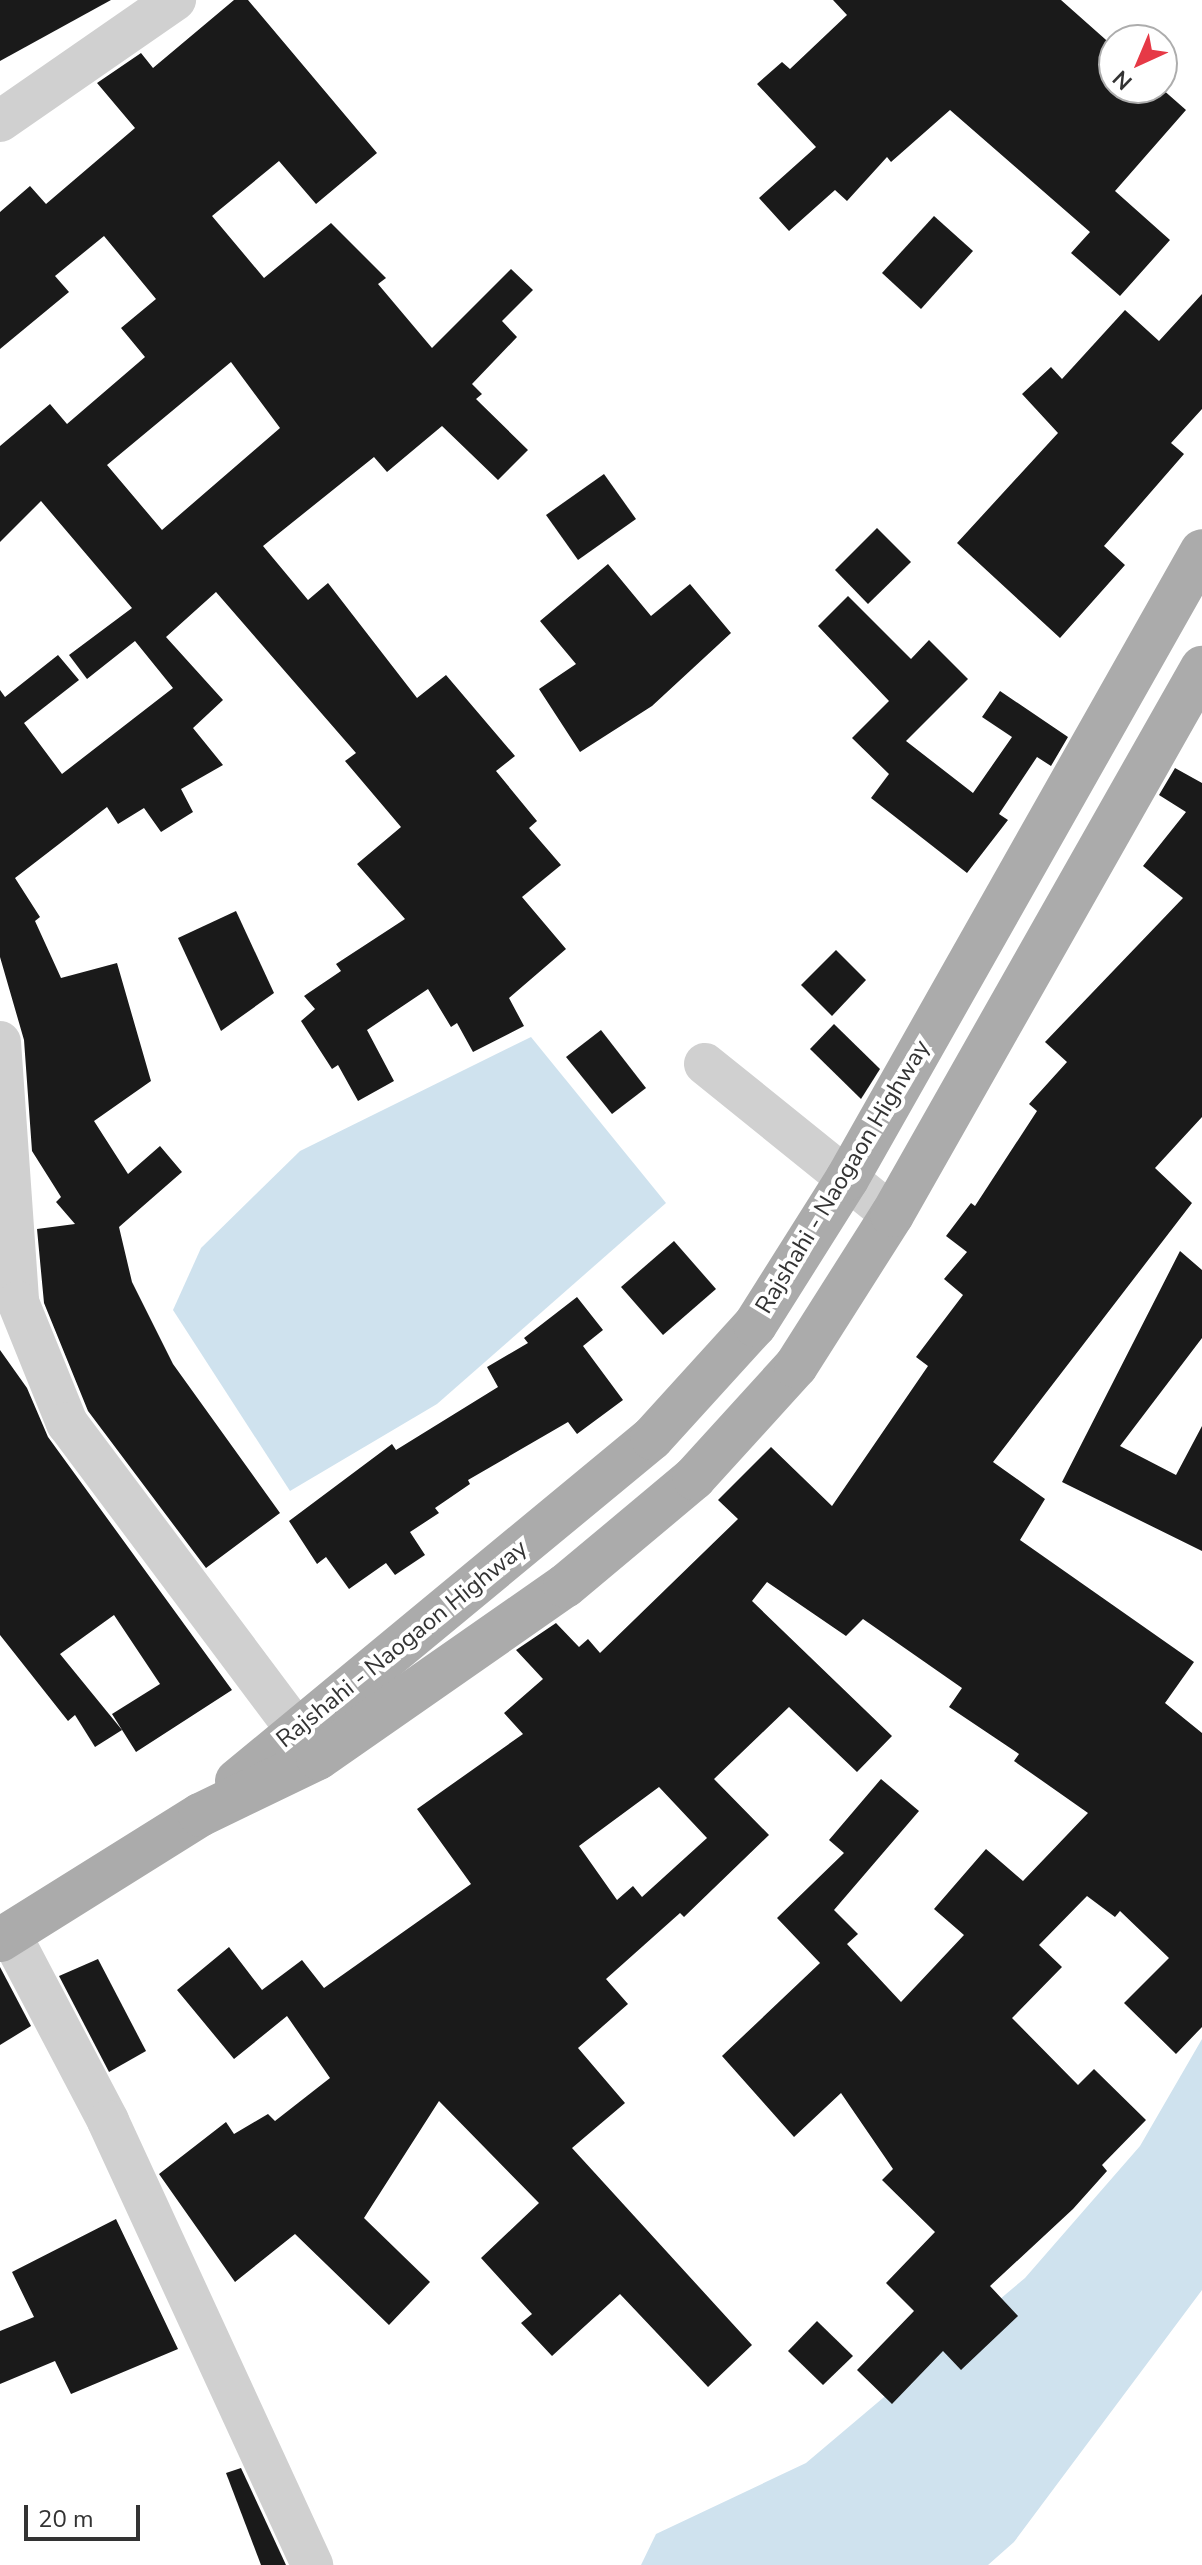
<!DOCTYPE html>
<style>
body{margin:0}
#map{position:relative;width:1202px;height:2565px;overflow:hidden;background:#fff;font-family:"Nunito Sans",sans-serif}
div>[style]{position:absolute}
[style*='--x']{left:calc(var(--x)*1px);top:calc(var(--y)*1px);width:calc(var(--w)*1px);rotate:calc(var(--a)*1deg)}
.water>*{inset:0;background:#cfe2ee}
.building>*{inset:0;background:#1a1a1a}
.minor>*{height:42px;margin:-21px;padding:0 21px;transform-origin:21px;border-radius:21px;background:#d0d0d0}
.major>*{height:44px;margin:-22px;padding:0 22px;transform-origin:22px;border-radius:22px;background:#ababab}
span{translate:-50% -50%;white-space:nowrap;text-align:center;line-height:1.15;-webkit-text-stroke:8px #fff;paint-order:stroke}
.street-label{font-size:24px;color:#333}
.north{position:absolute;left:1098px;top:24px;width:80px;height:80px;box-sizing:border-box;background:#fff;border:2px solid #adadad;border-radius:50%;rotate:224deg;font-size:22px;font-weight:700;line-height:32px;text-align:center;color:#333}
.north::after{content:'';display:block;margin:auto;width:28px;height:36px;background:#e63946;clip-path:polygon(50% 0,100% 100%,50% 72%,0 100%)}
.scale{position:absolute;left:24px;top:2505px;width:116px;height:36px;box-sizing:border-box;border:4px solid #333;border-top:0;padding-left:10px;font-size:24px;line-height:28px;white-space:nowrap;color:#333;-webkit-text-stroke:6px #fff;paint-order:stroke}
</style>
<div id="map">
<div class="water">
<div style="clip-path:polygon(531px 1037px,666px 1203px,437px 1404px,290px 1491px,173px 1310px,201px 1248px,300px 1151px)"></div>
<div style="clip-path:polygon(1202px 2039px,1202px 2290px,1014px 2542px,988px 2565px,641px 2565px,656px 2534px,806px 2463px,1025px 2278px,1140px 2146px)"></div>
</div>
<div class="building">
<div style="clip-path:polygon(0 0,111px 0,0 61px)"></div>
<div style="clip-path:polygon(evenodd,234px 0,248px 0,377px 153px,316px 204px,279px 161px,212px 216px,264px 278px,331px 223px,386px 278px,378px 284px,432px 348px,511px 269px,533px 290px,502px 321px,517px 337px,472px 384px,482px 394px,476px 399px,528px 450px,498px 480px,442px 426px,387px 472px,374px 457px,263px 546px,308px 600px,328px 583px,417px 698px,446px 675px,515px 756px,496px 771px,537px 821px,529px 828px,561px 865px,522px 897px,566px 949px,509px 998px,524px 1026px,473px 1052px,457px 1023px,451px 1027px,428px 989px,367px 1030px,394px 1081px,358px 1101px,338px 1065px,332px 1069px,301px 1021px,315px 1009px,304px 996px,341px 971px,336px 964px,405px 919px,357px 864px,401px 827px,345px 761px,356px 753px,216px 592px,166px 637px,223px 700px,193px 728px,223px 765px,181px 789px,193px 812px,161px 832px,144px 808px,118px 824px,107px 807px,15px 878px,40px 917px,35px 921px,61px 978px,117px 963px,151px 1081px,94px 1121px,128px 1174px,160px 1146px,182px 1172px,119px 1227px,132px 1282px,173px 1364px,280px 1513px,206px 1568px,88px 1411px,44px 1303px,37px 1229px,75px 1224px,56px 1202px,61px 1197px,32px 1151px,24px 1040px,0 957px,0 690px,5px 697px,58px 655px,79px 680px,24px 723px,62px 774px,173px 688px,135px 641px,87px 679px,69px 655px,132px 608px,41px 501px,0 542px,0 446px,50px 404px,67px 424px,145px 357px,121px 328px,156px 299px,104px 236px,55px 276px,69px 292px,0 349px,0 212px,30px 186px,46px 204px,135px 128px,97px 83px,141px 53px,153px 68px,234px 0,231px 362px,280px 428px,162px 530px,107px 465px,231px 362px)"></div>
<div style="clip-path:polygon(833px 0,1061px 0,1114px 47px,1114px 88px,1161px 88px,1186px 110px,1115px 191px,1170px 240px,1120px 296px,1071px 253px,1090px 232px,950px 110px,891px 162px,887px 157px,847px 201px,835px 190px,789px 231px,759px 198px,816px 147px,757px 84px,782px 62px,790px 69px,847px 15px)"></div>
<div style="clip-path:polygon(934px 216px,973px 251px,921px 309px,882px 273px)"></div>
<div style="clip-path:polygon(1202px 294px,1202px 409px,1171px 443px,1184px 454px,1104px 546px,1125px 565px,1060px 638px,957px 543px,1058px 433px,1022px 394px,1051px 367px,1062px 379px,1125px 310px,1159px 341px)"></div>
<div style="clip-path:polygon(604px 474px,636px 519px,578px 560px,546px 515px)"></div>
<div style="clip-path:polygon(877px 528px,911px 562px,868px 604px,835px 570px)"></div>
<div style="clip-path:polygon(608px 564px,651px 616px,690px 584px,731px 633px,652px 706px,580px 752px,539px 689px,576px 664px,540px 621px)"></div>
<div style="clip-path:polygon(848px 596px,911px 659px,929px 640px,968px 679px,906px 741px,973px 793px,1012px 737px,982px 717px,1000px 691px,1068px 737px,1051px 766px,1037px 757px,999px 814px,1008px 820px,967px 873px,871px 798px,889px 774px,852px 738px,889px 701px,818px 626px)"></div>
<div style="clip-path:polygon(evenodd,1175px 768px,1202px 783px,1202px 1117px,1155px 1168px,1192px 1203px,993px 1462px,1045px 1499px,1020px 1540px,1194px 1662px,1165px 1703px,1202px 1733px,1202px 2027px,1176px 2054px,1124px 2003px,1169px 1958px,1120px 1911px,1115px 1917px,1087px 1896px,1039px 1945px,1062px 1967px,1012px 2018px,1078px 2085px,1094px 2069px,1146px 2120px,1102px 2165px,1107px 2171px,1073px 2209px,990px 2286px,1018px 2316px,961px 2370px,943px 2351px,892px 2404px,857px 2370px,914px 2311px,886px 2283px,935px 2232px,882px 2180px,893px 2169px,841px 2093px,794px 2137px,722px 2056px,820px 1963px,777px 1918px,844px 1853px,829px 1840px,881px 1779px,919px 1811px,834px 1910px,858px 1934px,847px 1944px,901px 2002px,964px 1935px,934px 1909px,986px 1849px,1023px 1881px,1088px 1813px,1014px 1761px,1019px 1754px,949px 1707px,962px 1688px,863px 1619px,846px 1636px,767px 1582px,752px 1601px,892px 1736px,857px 1772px,789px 1707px,714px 1779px,769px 1835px,684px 1917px,680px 1913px,606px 1979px,628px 2004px,578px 2048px,625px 2103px,572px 2148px,752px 2345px,708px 2387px,620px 2294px,552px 2356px,521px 2323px,532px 2314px,481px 2258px,539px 2203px,439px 2101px,364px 2218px,430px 2282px,389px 2325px,295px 2234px,235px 2282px,159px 2174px,226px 2122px,234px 2134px,268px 2114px,275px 2121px,330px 2078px,287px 2016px,234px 2059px,177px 1990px,229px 1947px,262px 1990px,302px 1960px,324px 1988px,471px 1884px,417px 1809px,523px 1734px,504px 1713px,543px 1679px,516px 1650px,556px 1623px,579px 1647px,588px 1639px,600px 1653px,738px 1519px,718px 1500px,771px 1447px,832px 1506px,928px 1366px,916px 1357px,963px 1295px,944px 1279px,967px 1252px,946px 1236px,971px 1203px,975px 1206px,1037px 1111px,1029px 1104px,1067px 1062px,1045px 1042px,1183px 898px,1143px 866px,1186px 812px,1159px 795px,1175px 768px,659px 1787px,707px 1838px,642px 1897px,633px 1886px,617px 1900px,579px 1846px,659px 1787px)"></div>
<div style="clip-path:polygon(236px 911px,274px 993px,221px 1031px,178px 938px)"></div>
<div style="clip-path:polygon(836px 950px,866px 980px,832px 1016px,801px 985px)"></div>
<div style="clip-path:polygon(834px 1024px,880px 1069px,861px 1099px,810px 1049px)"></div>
<div style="clip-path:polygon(601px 1030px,646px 1088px,612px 1114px,566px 1057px)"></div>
<div style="clip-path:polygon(674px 1241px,716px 1289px,663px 1335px,621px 1287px)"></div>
<div style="clip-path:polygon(1180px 1251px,1202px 1270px,1202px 1338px,1120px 1446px,1176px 1475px,1202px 1426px,1202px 1551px,1062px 1482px)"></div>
<div style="clip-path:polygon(577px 1297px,603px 1330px,583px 1346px,623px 1400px,577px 1434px,568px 1422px,468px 1480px,470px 1484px,435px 1508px,439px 1513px,410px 1532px,425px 1555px,395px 1575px,386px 1563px,349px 1589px,326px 1557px,317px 1564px,289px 1521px,392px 1444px,396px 1450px,498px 1387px,487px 1367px,528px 1343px,524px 1338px)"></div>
<div style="clip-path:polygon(0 1350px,27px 1388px,48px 1437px,232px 1690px,136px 1752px,112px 1714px,160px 1684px,114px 1615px,60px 1654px,122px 1730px,95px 1747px,75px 1715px,68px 1721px,0 1635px)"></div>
<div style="clip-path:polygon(98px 1959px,146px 2051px,109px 2072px,59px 1976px)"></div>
<div style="clip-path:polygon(0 1967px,31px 2026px,0 2045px)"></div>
<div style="clip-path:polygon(116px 2219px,178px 2349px,71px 2394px,55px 2361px,0 2384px,0 2331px,34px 2317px,12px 2272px)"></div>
<div style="clip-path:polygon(817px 2321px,853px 2356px,823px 2385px,788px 2351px)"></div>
<div style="clip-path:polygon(241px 2468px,286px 2565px,261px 2565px,226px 2473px)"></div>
</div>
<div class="minor">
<div style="--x:0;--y:121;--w:213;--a:-34.7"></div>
<div style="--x:0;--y:1042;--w:261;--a:86"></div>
<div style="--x:18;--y:1302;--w:131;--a:68"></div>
<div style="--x:67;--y:1423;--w:419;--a:53.2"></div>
<div style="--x:705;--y:1064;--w:240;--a:38.9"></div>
<div style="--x:10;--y:1934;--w:211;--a:62.3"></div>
<div style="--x:108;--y:2121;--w:489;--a:65.3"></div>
</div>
<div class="major">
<div style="--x:237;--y:1781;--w:538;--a:-39.57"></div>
<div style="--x:652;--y:1438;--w:153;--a:-47.7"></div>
<div style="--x:755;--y:1325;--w:173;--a:-57.8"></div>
<div style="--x:847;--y:1179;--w:721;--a:-60.52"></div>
<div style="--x:0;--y:1940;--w:236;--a:-32"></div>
<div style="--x:200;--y:1815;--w:131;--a:-25.8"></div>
<div style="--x:318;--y:1758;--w:301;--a:-34.9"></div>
<div style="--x:565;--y:1586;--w:168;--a:-39.9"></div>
<div style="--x:694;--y:1478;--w:151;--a:-47.7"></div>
<div style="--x:796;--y:1366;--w:179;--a:-57.6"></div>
<div style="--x:892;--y:1215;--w:629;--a:-60.46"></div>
</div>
<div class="street-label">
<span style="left:843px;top:1177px;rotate:-59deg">Rajshahi - Naogaon Highway</span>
<span style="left:402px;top:1644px;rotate:-39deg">Rajshahi - Naogaon Highway</span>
</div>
<div class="north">N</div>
<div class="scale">20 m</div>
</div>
